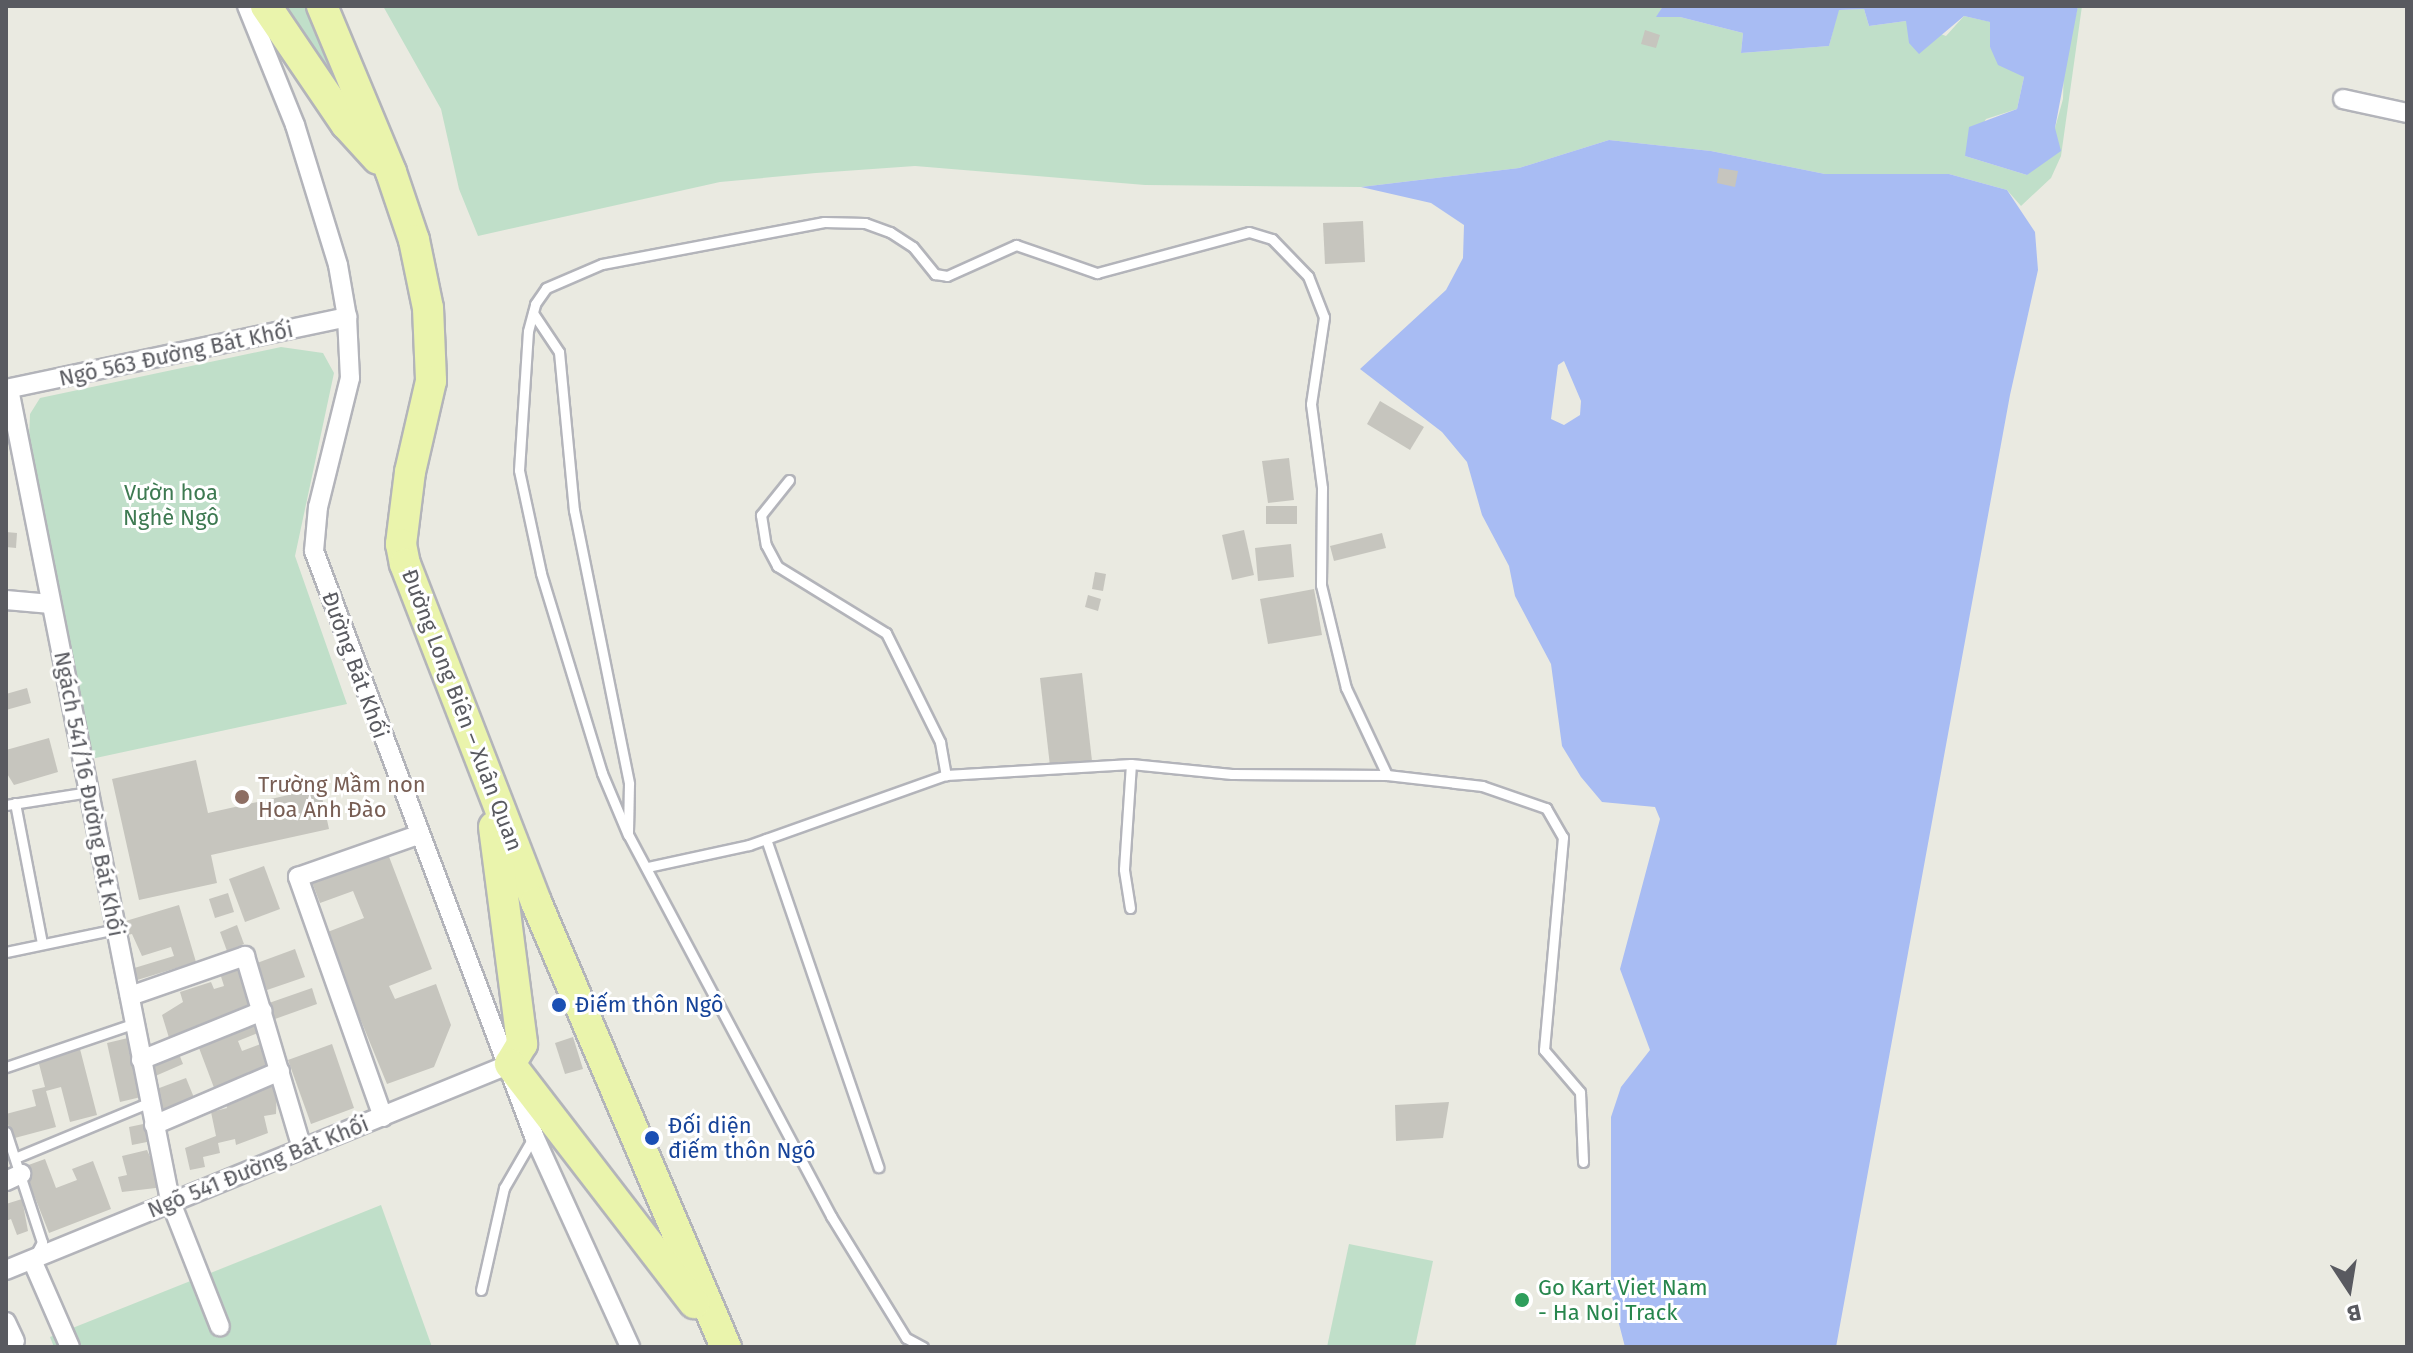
<!DOCTYPE html>
<meta charset="utf-8">
<style>
body{margin:0}
#map{position:relative;width:2413px;height:1353px;overflow:hidden;background:#eaeae1;font-family:"Fira Sans",sans-serif}
div>[style]{position:absolute}
[style*='--x']{left:calc(var(--x)*1px);top:calc(var(--y)*1px);width:calc(var(--w)*1px);rotate:calc(var(--a)*1deg)}
.green>*{inset:0;background:#c0dfc9}
.water>*{inset:0;background:#a8bcf3}
.building>*{inset:0;background:#c6c5be}
.roads{filter:drop-shadow(2px 0 #b3b4ba) drop-shadow(-2px 0 #b3b4ba) drop-shadow(0 2px #b3b4ba) drop-shadow(0 -2px #b3b4ba)}
.lane>*{height:9px;margin:-4.5px;padding:0 4.5px;transform-origin:4.5px;border-radius:4.5px;background:#fff}
.street>*{height:18px;margin:-9px;padding:0 9px;transform-origin:9px;border-radius:9px;background:#fff}
.primary>*{height:30px;margin:-15px;padding:0 15px;transform-origin:15px;border-radius:15px;background:#eaf4ac}
.dots>*{width:22px;height:22px;translate:-50% -50%;box-sizing:border-box;border:4px solid #fff;border-radius:50%}
span{translate:-50% -50%;white-space:nowrap;text-align:center;line-height:1.15;-webkit-text-stroke:6px #fff;paint-order:stroke}
.street-label{font-size:22px;color:#595a60}
.park-label{font-size:22px;color:#3e7a52}
.education-label{font-size:22px;color:#785e54}
.left{translate:0 -50%;text-align:left}
.transit-label{font-size:22px;color:#164399}
.leisure-label{font-size:22px;color:#27864d}
.frame{position:absolute;inset:0;border:8px solid #595a60;pointer-events:none}
.north{position:absolute;left:2309px;top:1249px;width:80px;height:80px;-webkit-text-stroke:6px #fff;paint-order:stroke;rotate:168deg;font-size:22px;font-weight:700;line-height:32px;text-align:center;color:#595a60}
.north::after{content:'';display:block;margin:auto;width:28px;height:36px;background:#595a60;clip-path:polygon(50% 0,100% 100%,50% 72%,0 100%)}
</style>
<div id="map">
<div class="green">
<div style="clip-path:polygon(279px 6px,313px 6px,359px 122px)"></div>
<div style="clip-path:polygon(383px 6px,1663px 6px,1657px 17px,1680px 17px,1743px 33px,1741px 53px,1829px 46px,1838px 10px,1864px 9px,1869px 26px,1906px 21px,1946px 36px,1964px 16px,1991px 22px,1990px 47px,2024px 77px,2017px 109px,1986px 119px,1965px 156px,2027px 175px,2055px 128px,2063px 99px,2064px 63px,2078px 6px,2082px 6px,2061px 156px,2051px 178px,2021px 206px,2007px 190px,1949px 174px,1825px 174px,1711px 151px,1609px 140px,1519px 168px,1361px 187px,1145px 185px,915px 166px,816px 173px,720px 182px,478px 236px,459px 189px,441px 109px)"></div>
<div style="clip-path:polygon(281px 347px,323px 353px,334px 373px,295px 556px,347px 704px,91px 759px,29px 440px,30px 414px,40px 398px)"></div>
<div style="clip-path:polygon(381px 1205px,432px 1347px,54px 1347px,50px 1337px)"></div>
<div style="clip-path:polygon(1349px 1244px,1433px 1261px,1415px 1347px,1327px 1347px)"></div>
</div>
<div class="water">
<div style="clip-path:polygon(1663px 6px,2078px 6px,2055px 128px,2061px 151px,2027px 175px,1965px 156px,1969px 127px,2017px 109px,2024px 77px,1998px 65px,1990px 47px,1990px 22px,1964px 16px,1919px 54px,1909px 43px,1906px 21px,1869px 26px,1864px 9px,1839px 10px,1829px 46px,1741px 53px,1743px 33px,1680px 17px,1656px 17px)"></div>
<div style="clip-path:polygon(evenodd,1609px 140px,1711px 151px,1825px 174px,1949px 174px,2007px 190px,2035px 232px,2038px 270px,2010px 395px,1836px 1347px,1625px 1347px,1611px 1293px,1611px 1117px,1621px 1087px,1650px 1050px,1620px 969px,1660px 819px,1655px 807px,1602px 802px,1581px 777px,1562px 746px,1551px 664px,1515px 596px,1509px 566px,1482px 515px,1467px 462px,1442px 432px,1360px 369px,1446px 290px,1463px 258px,1464px 225px,1431px 203px,1361px 187px,1519px 168px,1609px 140px,1564px 361px,1581px 401px,1580px 415px,1564px 425px,1551px 419px,1558px 365px,1564px 361px)"></div>
</div>
<div class="building">
<div style="clip-path:polygon(1645px 30px,1660px 35px,1656px 48px,1641px 44px)"></div>
<div style="clip-path:polygon(1719px 168px,1738px 171px,1735px 187px,1717px 183px)"></div>
<div style="clip-path:polygon(1363px 221px,1365px 262px,1325px 264px,1323px 223px)"></div>
<div style="clip-path:polygon(1380px 401px,1424px 427px,1410px 450px,1367px 424px)"></div>
<div style="clip-path:polygon(1289px 458px,1294px 500px,1268px 503px,1262px 461px)"></div>
<div style="clip-path:polygon(1266px 506px,1297px 506px,1297px 524px,1266px 524px)"></div>
<div style="clip-path:polygon(1244px 530px,1254px 575px,1232px 580px,1222px 535px)"></div>
<div style="clip-path:polygon(6px 532px,17px 533px,16px 548px,6px 547px)"></div>
<div style="clip-path:polygon(1382px 533px,1386px 548px,1334px 561px,1330px 546px)"></div>
<div style="clip-path:polygon(1291px 544px,1294px 577px,1258px 581px,1255px 548px)"></div>
<div style="clip-path:polygon(1095px 572px,1106px 574px,1103px 591px,1092px 589px)"></div>
<div style="clip-path:polygon(1314px 589px,1322px 635px,1268px 644px,1260px 599px)"></div>
<div style="clip-path:polygon(1088px 595px,1101px 599px,1098px 611px,1085px 607px)"></div>
<div style="clip-path:polygon(1082px 673px,1092px 761px,1050px 766px,1040px 678px)"></div>
<div style="clip-path:polygon(27px 688px,31px 703px,6px 710px,6px 694px)"></div>
<div style="clip-path:polygon(49px 738px,58px 772px,14px 785px,6px 772px,6px 750px)"></div>
<div style="clip-path:polygon(196px 760px,208px 813px,320px 788px,329px 829px,211px 855px,217px 883px,139px 900px,112px 779px)"></div>
<div style="clip-path:polygon(388px 854px,432px 969px,389px 986px,395px 999px,436px 984px,451px 1025px,434px 1067px,387px 1084px,325px 933px,364px 918px,353px 891px,320px 903px,312px 882px)"></div>
<div style="clip-path:polygon(264px 866px,280px 909px,245px 922px,229px 879px)"></div>
<div style="clip-path:polygon(228px 893px,234px 912px,215px 918px,209px 899px)"></div>
<div style="clip-path:polygon(179px 905px,196px 962px,134px 981px,131px 969px,174px 956px,171px 947px,142px 956px,132px 934px,123px 936px,119px 923px)"></div>
<div style="clip-path:polygon(237px 925px,244px 944px,227px 951px,220px 932px)"></div>
<div style="clip-path:polygon(295px 949px,305px 977px,267px 990px,257px 963px)"></div>
<div style="clip-path:polygon(240px 963px,255px 1009px,170px 1041px,162px 1015px,183px 1002px,180px 992px,211px 982px,214px 989px,224px 986px,219px 970px)"></div>
<div style="clip-path:polygon(312px 988px,317px 1004px,275px 1019px,269px 1003px)"></div>
<div style="clip-path:polygon(258px 1016px,263px 1031px,238px 1041px,242px 1051px,266px 1042px,277px 1070px,216px 1093px,196px 1040px)"></div>
<div style="clip-path:polygon(573px 1037px,583px 1069px,565px 1074px,555px 1043px)"></div>
<div style="clip-path:polygon(128px 1038px,141px 1097px,120px 1102px,107px 1043px)"></div>
<div style="clip-path:polygon(332px 1044px,354px 1108px,311px 1124px,288px 1060px)"></div>
<div style="clip-path:polygon(80px 1049px,97px 1115px,70px 1122px,61px 1087px,46px 1091px,56px 1127px,11px 1139px,6px 1114px,36px 1106px,32px 1090px,45px 1087px,38px 1060px)"></div>
<div style="clip-path:polygon(177px 1049px,183px 1064px,153px 1077px,146px 1063px)"></div>
<div style="clip-path:polygon(186px 1078px,197px 1105px,165px 1118px,154px 1090px)"></div>
<div style="clip-path:polygon(277px 1083px,276px 1114px,264px 1116px,268px 1133px,236px 1145px,235px 1139px,218px 1143px,220px 1153px,203px 1157px,205px 1167px,190px 1170px,185px 1148px,216px 1136px,211px 1112px,227px 1108px,224px 1095px)"></div>
<div style="clip-path:polygon(1449px 1102px,1443px 1138px,1396px 1141px,1395px 1105px)"></div>
<div style="clip-path:polygon(148px 1123px,152px 1141px,132px 1145px,129px 1127px)"></div>
<div style="clip-path:polygon(147px 1150px,164px 1187px,122px 1192px,118px 1177px,127px 1175px,122px 1156px)"></div>
<div style="clip-path:polygon(45px 1159px,56px 1188px,77px 1180px,72px 1169px,93px 1161px,111px 1209px,49px 1233px,23px 1167px)"></div>
<div style="clip-path:polygon(22px 1199px,28px 1231px,17px 1235px,11px 1219px,6px 1221px,6px 1204px)"></div>
</div>
<div class="roads">
<div class="lane">
<div style="--x:533;--y:313;--w:47;--a:56.3"></div>
<div style="--x:559;--y:352;--w:159;--a:84.6"></div>
<div style="--x:574;--y:510;--w:279;--a:78.6"></div>
<div style="--x:629;--y:784;--w:48;--a:91.2"></div>
<div style="--x:789;--y:480;--w:45;--a:128.7"></div>
<div style="--x:761;--y:515;--w:30;--a:81"></div>
<div style="--x:766;--y:545;--w:24;--a:62"></div>
<div style="--x:777;--y:566;--w:128;--a:31.6"></div>
<div style="--x:886;--y:633;--w:122;--a:63.6"></div>
<div style="--x:940;--y:742;--w:34;--a:80"></div>
<div style="--x:15;--y:803;--w:143;--a:79.1"></div>
<div style="--x:6;--y:805;--w:84;--a:-8.9"></div>
<div style="--x:766;--y:839;--w:347;--a:71.1"></div>
<div style="--x:648;--y:867;--w:103;--a:-12.3"></div>
<div style="--x:749;--y:845;--w:209;--a:-19.6"></div>
<div style="--x:946;--y:775;--w:185;--a:-3.4"></div>
<div style="--x:1131;--y:764;--w:101;--a:5.7"></div>
<div style="--x:1232;--y:774;--w:155;--a:0.4"></div>
<div style="--x:1387;--y:775;--w:96;--a:6.6"></div>
<div style="--x:1482;--y:786;--w:68;--a:19"></div>
<div style="--x:1546;--y:808;--w:34;--a:60"></div>
<div style="--x:1563;--y:837;--w:214;--a:95.1"></div>
<div style="--x:1544;--y:1050;--w:55;--a:49.4"></div>
<div style="--x:1580;--y:1092;--w:70;--a:87.5"></div>
<div style="--x:1130;--y:908;--w:39;--a:-99"></div>
<div style="--x:1124;--y:869;--w:105;--a:-86.2"></div>
<div style="--x:6;--y:952;--w:112;--a:-11.8"></div>
<div style="--x:6;--y:1067;--w:136;--a:-18.8"></div>
<div style="--x:6;--y:1132;--w:116;--a:71.9"></div>
<div style="--x:42;--y:1242;--w:17;--a:118"></div>
<div style="--x:15;--y:1158;--w:146;--a:-22.5"></div>
<div style="--x:481;--y:1290;--w:105;--a:-77.3"></div>
<div style="--x:504;--y:1188;--w:60;--a:-60"></div>
<div style="--x:923;--y:1347;--w:19;--a:-152"></div>
<div style="--x:906;--y:1338;--w:143;--a:-121.6"></div>
<div style="--x:831;--y:1216;--w:432;--a:-118"></div>
<div style="--x:628;--y:835;--w:67;--a:-112.8"></div>
<div style="--x:602;--y:773;--w:209;--a:-107"></div>
<div style="--x:541;--y:573;--w:105;--a:-102.1"></div>
<div style="--x:519;--y:470;--w:139;--a:-86.3"></div>
<div style="--x:528;--y:331;--w:28;--a:-75"></div>
<div style="--x:535;--y:304;--w:19;--a:-55"></div>
<div style="--x:546;--y:288;--w:61;--a:-23.2"></div>
<div style="--x:602;--y:264;--w:226;--a:-10.7"></div>
<div style="--x:824;--y:222;--w:41;--a:1.4"></div>
<div style="--x:865;--y:223;--w:27;--a:20"></div>
<div style="--x:890;--y:232;--w:27;--a:33"></div>
<div style="--x:913;--y:247;--w:35;--a:51"></div>
<div style="--x:935;--y:274;--w:12;--a:9"></div>
<div style="--x:947;--y:276;--w:76;--a:-24.2"></div>
<div style="--x:1016;--y:245;--w:86;--a:19.1"></div>
<div style="--x:1097;--y:273;--w:157;--a:-15.1"></div>
<div style="--x:1249;--y:232;--w:24;--a:17"></div>
<div style="--x:1272;--y:239;--w:52;--a:45.8"></div>
<div style="--x:1308;--y:276;--w:44;--a:68.7"></div>
<div style="--x:1324;--y:317;--w:88;--a:98.5"></div>
<div style="--x:1311;--y:404;--w:85;--a:82.5"></div>
<div style="--x:1322;--y:488;--w:97;--a:90.6"></div>
<div style="--x:1321;--y:585;--w:106;--a:76.4"></div>
<div style="--x:1346;--y:688;--w:96;--a:64.8"></div>
</div>
<div class="street">
<div style="--x:247;--y:6;--w:128;--a:68"></div>
<div style="--x:295;--y:125;--w:146;--a:72.9"></div>
<div style="--x:338;--y:265;--w:53;--a:80.2"></div>
<div style="--x:347;--y:317;--w:61;--a:87.2"></div>
<div style="--x:350;--y:378;--w:133;--a:103.9"></div>
<div style="--x:318;--y:507;--w:44;--a:95.2"></div>
<div style="--x:314;--y:551;--w:625;--a:69.39"></div>
<div style="--x:534;--y:1136;--w:232;--a:65.5"></div>
<div style="--x:2343;--y:99;--w:66;--a:12.3"></div>
<div style="--x:6;--y:389;--w:349;--a:-11.9"></div>
<div style="--x:9;--y:389;--w:827;--a:78.77"></div>
<div style="--x:170;--y:1200;--w:136;--a:68.5"></div>
<div style="--x:6;--y:600;--w:45;--a:5.1"></div>
<div style="--x:130;--y:996;--w:122;--a:-19.2"></div>
<div style="--x:245;--y:956;--w:201;--a:73.5"></div>
<div style="--x:141;--y:1060;--w:131;--a:-22"></div>
<div style="--x:383;--y:1117;--w:255;--a:-109.5"></div>
<div style="--x:298;--y:877;--w:127;--a:-19.3"></div>
<div style="--x:154;--y:1125;--w:137;--a:-23.2"></div>
<div style="--x:6;--y:1181;--w:17;--a:-25"></div>
<div style="--x:32;--y:1260;--w:95;--a:66.4"></div>
<div style="--x:6;--y:1270;--w:544;--a:-22.23"></div>
<div style="--x:6;--y:1322;--w:21;--a:65"></div>
</div>
<div class="primary">
<div style="--x:266;--y:6;--w:143;--a:55.9"></div>
<div style="--x:346;--y:124;--w:47;--a:47.6"></div>
<div style="--x:322;--y:6;--w:180;--a:67.4"></div>
<div style="--x:391;--y:172;--w:72;--a:71.3"></div>
<div style="--x:414;--y:240;--w:69;--a:78.4"></div>
<div style="--x:428;--y:308;--w:73;--a:87.6"></div>
<div style="--x:431;--y:381;--w:93;--a:103"></div>
<div style="--x:410;--y:472;--w:73;--a:97.1"></div>
<div style="--x:401;--y:544;--w:20;--a:79"></div>
<div style="--x:405;--y:564;--w:362;--a:68.8"></div>
<div style="--x:536;--y:902;--w:484;--a:66.9"></div>
<div style="--x:494;--y:827;--w:219;--a:82.6"></div>
<div style="--x:522;--y:1044;--w:23;--a:121"></div>
<div style="--x:510;--y:1064;--w:302;--a:52.4"></div>
</div>
</div>
<div class="dots">
<div style="left:242px;top:797px;background:#8d6e63"></div>
<div style="left:559px;top:1005px;background:#1a4fb4"></div>
<div style="left:652px;top:1138px;background:#1a4fb4"></div>
<div style="left:1522px;top:1300px;background:#2e9e5b"></div>
</div>
<div class="street-label">
<span style="left:176px;top:354px;rotate:-12deg">Ngõ 563 Đường Bát Khối</span>
<span style="left:355px;top:665px;rotate:70deg">Đường Bát Khối</span>
<span style="left:462px;top:710px;rotate:69deg">Đường Long Biên – Xuân Quan</span>
<span style="left:89px;top:794px;rotate:79deg">Ngách 541/16 Đường Bát Khối</span>
<span style="left:258px;top:1167px;rotate:-22deg">Ngõ 541 Đường Bát Khối</span>
</div>
<div class="park-label">
<span style="left:171px;top:505px">Vườn hoa<br>Nghè Ngô</span>
</div>
<div class="education-label">
<span class="left" style="left:258px;top:797px">Trường Mầm non<br>Hoa Anh Đào</span>
</div>
<div class="transit-label">
<span class="left" style="left:575px;top:1005px">Điếm thôn Ngô</span>
<span class="left" style="left:668px;top:1138px">Đối diện<br>điếm thôn Ngô</span>
</div>
<div class="leisure-label">
<span class="left" style="left:1538px;top:1300px">Go Kart Viet Nam<br>- Ha Noi Track</span>
</div>
<div class="frame"></div>
<div class="north">B</div>
</div>
